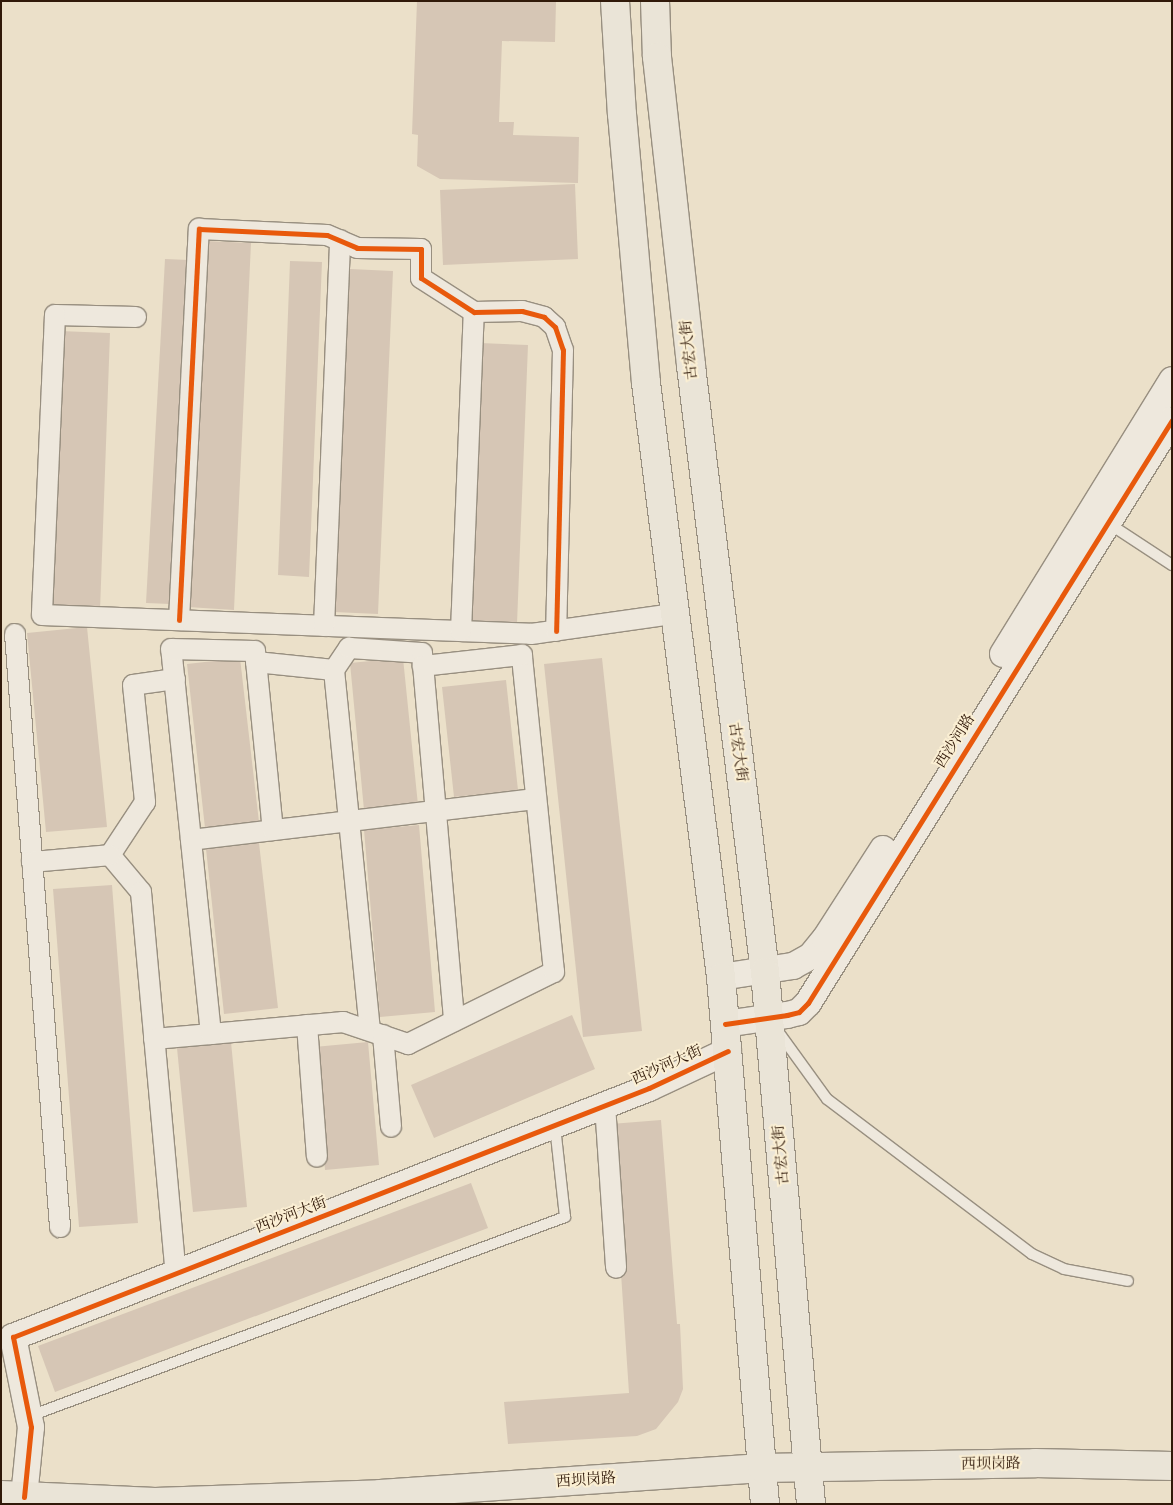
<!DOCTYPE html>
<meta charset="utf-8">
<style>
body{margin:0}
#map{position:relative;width:1173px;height:1505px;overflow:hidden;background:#ebe0c9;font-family:"IM FELL Double Pica","Noto Serif SC",serif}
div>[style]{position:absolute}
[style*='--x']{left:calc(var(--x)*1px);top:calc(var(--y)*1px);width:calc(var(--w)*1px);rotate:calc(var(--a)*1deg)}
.building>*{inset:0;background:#d6c6b5}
.roads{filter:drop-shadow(1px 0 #988f80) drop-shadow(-1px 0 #988f80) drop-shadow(0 1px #988f80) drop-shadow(0 -1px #988f80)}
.service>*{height:10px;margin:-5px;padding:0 5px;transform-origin:5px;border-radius:5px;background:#eee8dd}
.minor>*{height:20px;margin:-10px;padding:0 10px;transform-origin:10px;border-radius:10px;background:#eee8dd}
.tertiary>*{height:26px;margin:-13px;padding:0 13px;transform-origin:13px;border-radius:13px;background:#eee8dd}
.primary>*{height:28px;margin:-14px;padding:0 14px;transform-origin:14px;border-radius:14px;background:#eae4d7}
.cycleway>*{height:5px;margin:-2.5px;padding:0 2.5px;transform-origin:2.5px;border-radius:2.5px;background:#e8590c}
span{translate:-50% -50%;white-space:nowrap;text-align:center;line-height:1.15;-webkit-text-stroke:4px #fbefd3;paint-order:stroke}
.street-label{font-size:15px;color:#301909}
.frame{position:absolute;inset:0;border:2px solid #301909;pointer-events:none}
</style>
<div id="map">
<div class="building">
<div style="clip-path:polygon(417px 1px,556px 2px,555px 42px,502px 41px,499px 122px,514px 122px,513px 135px,579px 137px,578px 183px,440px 179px,417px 166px,418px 135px,412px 134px)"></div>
<div style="clip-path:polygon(575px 184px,578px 259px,443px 265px,440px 190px)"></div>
<div style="clip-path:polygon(205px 241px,251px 243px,234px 610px,188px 607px)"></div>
<div style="clip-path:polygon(165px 259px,189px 260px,170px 604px,146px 603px)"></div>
<div style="clip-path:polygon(290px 261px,322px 262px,309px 577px,278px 575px)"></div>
<div style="clip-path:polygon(350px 269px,393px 271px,378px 614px,334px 612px)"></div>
<div style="clip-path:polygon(60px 331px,110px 333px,100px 611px,50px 609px)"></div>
<div style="clip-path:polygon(480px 343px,528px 345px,517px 624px,469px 622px)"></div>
<div style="clip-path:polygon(87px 627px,107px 827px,46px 832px,27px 633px)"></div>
<div style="clip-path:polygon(240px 658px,259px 822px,205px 828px,187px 664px)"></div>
<div style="clip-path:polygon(403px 658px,418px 805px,364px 810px,350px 663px)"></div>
<div style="clip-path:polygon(602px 658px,642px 1031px,583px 1037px,544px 664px)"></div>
<div style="clip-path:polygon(506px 680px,518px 790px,454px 797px,442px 687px)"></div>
<div style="clip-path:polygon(419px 825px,435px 1012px,380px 1017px,364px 830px)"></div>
<div style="clip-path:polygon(259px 843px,278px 1008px,224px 1014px,206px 849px)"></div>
<div style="clip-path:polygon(112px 885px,138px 1223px,79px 1227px,53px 889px)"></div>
<div style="clip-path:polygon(572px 1015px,595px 1069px,434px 1138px,411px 1085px)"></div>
<div style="clip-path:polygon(231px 1042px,247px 1207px,193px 1212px,177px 1048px)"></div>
<div style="clip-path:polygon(368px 1042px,379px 1165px,325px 1170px,314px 1047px)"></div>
<div style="clip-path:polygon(661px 1120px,677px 1324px,680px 1324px,683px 1389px,678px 1402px,656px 1429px,637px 1436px,508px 1444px,504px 1402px,629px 1393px,611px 1124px)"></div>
<div style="clip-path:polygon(471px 1183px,488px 1228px,55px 1392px,38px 1346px)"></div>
</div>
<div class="roads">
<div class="service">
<div style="--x:1108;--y:523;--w:77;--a:33.3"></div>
<div style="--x:777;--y:1030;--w:85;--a:54.1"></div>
<div style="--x:827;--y:1099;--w:257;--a:37.1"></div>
<div style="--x:1032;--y:1254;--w:35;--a:25"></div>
<div style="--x:1064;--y:1269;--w:65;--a:10.6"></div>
<div style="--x:30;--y:1416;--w:571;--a:-20.4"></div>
<div style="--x:565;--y:1217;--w:91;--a:-96.3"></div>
</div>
<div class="minor">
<div style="--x:136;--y:317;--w:81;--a:-178.6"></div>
<div style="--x:55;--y:315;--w:300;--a:92.5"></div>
<div style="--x:42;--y:615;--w:489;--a:2.2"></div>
<div style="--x:531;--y:634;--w:144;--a:-8"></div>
<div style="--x:179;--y:620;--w:392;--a:-87.1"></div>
<div style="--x:199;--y:229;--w:128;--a:2.7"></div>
<div style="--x:327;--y:235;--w:33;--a:23"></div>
<div style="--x:357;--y:248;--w:64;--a:0.9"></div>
<div style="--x:421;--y:249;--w:29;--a:90"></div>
<div style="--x:421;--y:278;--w:63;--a:32.7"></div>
<div style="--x:474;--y:312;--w:48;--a:-1.2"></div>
<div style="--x:522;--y:311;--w:23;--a:15"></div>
<div style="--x:544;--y:317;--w:15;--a:42"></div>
<div style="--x:555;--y:327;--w:24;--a:71"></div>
<div style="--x:563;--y:350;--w:281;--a:91.4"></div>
<div style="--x:324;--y:626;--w:386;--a:-87.6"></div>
<div style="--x:461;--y:631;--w:319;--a:-87.7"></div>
<div style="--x:15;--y:634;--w:595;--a:85.66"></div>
<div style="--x:256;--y:662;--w:78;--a:5.9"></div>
<div style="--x:334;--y:670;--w:362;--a:84.3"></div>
<div style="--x:334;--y:670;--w:27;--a:-56"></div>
<div style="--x:349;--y:648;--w:73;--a:3.9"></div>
<div style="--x:422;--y:653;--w:369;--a:85"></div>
<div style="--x:175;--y:679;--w:42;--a:171.9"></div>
<div style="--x:133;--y:685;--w:118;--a:84.1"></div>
<div style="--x:145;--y:802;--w:64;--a:123.4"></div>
<div style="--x:110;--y:855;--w:48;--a:50"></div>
<div style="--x:141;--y:892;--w:383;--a:84.8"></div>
<div style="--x:191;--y:840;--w:347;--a:-6.8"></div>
<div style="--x:32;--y:862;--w:78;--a:-5.1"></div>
<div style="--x:307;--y:1025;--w:132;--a:85.7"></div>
<div style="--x:211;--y:1034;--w:133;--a:-5.2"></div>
<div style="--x:343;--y:1022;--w:69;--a:18.7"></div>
<div style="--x:408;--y:1044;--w:163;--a:-26.3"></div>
<div style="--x:554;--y:972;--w:319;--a:-95.8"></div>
<div style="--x:522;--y:655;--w:100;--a:173.7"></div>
<div style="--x:383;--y:1035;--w:92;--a:85"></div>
<div style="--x:154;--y:1039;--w:57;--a:-5"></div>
<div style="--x:211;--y:1034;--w:387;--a:-95.9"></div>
<div style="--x:171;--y:649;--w:84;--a:1.4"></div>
<div style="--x:255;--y:651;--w:180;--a:84.3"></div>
<div style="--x:605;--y:1105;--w:163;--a:86.1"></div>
</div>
<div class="tertiary">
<div style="--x:1003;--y:654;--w:322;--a:-58.3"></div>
<div style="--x:721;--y:977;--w:73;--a:-8.7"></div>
<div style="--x:793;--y:966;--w:21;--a:-29"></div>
<div style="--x:811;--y:956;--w:22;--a:-51"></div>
<div style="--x:825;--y:939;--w:107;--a:-57.2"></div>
<div style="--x:725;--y:1024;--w:63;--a:-8.3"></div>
<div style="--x:787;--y:1015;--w:12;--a:-14"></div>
<div style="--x:799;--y:1012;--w:13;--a:-45"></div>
<div style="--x:808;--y:1003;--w:687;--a:-58.02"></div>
<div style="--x:24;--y:1497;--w:70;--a:-84.3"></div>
<div style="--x:31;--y:1427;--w:92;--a:-101.3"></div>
<div style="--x:13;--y:1337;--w:683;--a:-21.38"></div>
<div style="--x:649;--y:1088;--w:87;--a:-25.1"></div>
</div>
<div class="primary">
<div style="--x:615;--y:1;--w:113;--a:86.5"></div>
<div style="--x:622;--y:114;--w:270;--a:84.9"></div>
<div style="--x:646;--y:383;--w:599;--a:82.8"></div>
<div style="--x:721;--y:977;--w:529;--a:85.23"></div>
<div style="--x:655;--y:1;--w:56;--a:88"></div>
<div style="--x:657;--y:57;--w:311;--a:83.7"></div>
<div style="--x:691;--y:366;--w:611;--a:83.04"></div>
<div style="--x:765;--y:972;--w:534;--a:85.06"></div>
<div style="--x:1;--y:1495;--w:154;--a:2.6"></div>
<div style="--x:155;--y:1502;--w:225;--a:-2"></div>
<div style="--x:380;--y:1494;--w:383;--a:-3.9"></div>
<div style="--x:762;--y:1468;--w:273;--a:-1"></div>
<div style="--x:1035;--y:1463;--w:137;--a:1.3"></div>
</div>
</div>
<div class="cycleway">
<div style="--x:179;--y:620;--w:392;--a:-87.1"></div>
<div style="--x:199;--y:229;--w:128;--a:2.7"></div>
<div style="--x:327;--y:235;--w:33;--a:23"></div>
<div style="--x:357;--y:248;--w:64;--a:0.9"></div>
<div style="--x:421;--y:249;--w:29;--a:90"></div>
<div style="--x:421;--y:278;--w:63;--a:32.7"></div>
<div style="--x:474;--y:312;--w:48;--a:-1.2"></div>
<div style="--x:522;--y:311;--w:23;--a:15"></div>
<div style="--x:544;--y:317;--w:15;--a:42"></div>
<div style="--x:555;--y:327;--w:24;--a:71"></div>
<div style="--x:563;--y:350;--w:281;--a:91.4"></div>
<div style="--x:725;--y:1024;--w:63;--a:-8.3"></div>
<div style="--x:787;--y:1015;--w:12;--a:-14"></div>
<div style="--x:799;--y:1012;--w:13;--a:-45"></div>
<div style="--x:808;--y:1003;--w:687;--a:-58.02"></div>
<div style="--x:24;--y:1497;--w:70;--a:-84.3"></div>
<div style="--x:31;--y:1427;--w:92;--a:-101.3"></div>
<div style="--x:13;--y:1337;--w:683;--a:-21.38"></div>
<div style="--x:649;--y:1088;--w:87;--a:-25.1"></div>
</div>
<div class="street-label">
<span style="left:689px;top:350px;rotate:-96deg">古宏大街</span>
<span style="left:955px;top:741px;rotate:-58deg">西沙河路</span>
<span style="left:738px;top:752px;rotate:82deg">古宏大街</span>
<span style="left:667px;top:1065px;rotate:-24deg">西沙河大街</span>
<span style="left:781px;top:1155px;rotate:-95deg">古宏大街</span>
<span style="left:291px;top:1215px;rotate:-21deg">西沙河大街</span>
<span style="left:991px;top:1464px;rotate:-1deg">西坝岗路</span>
<span style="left:586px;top:1480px;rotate:-4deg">西坝岗路</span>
</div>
<div class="frame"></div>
</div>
